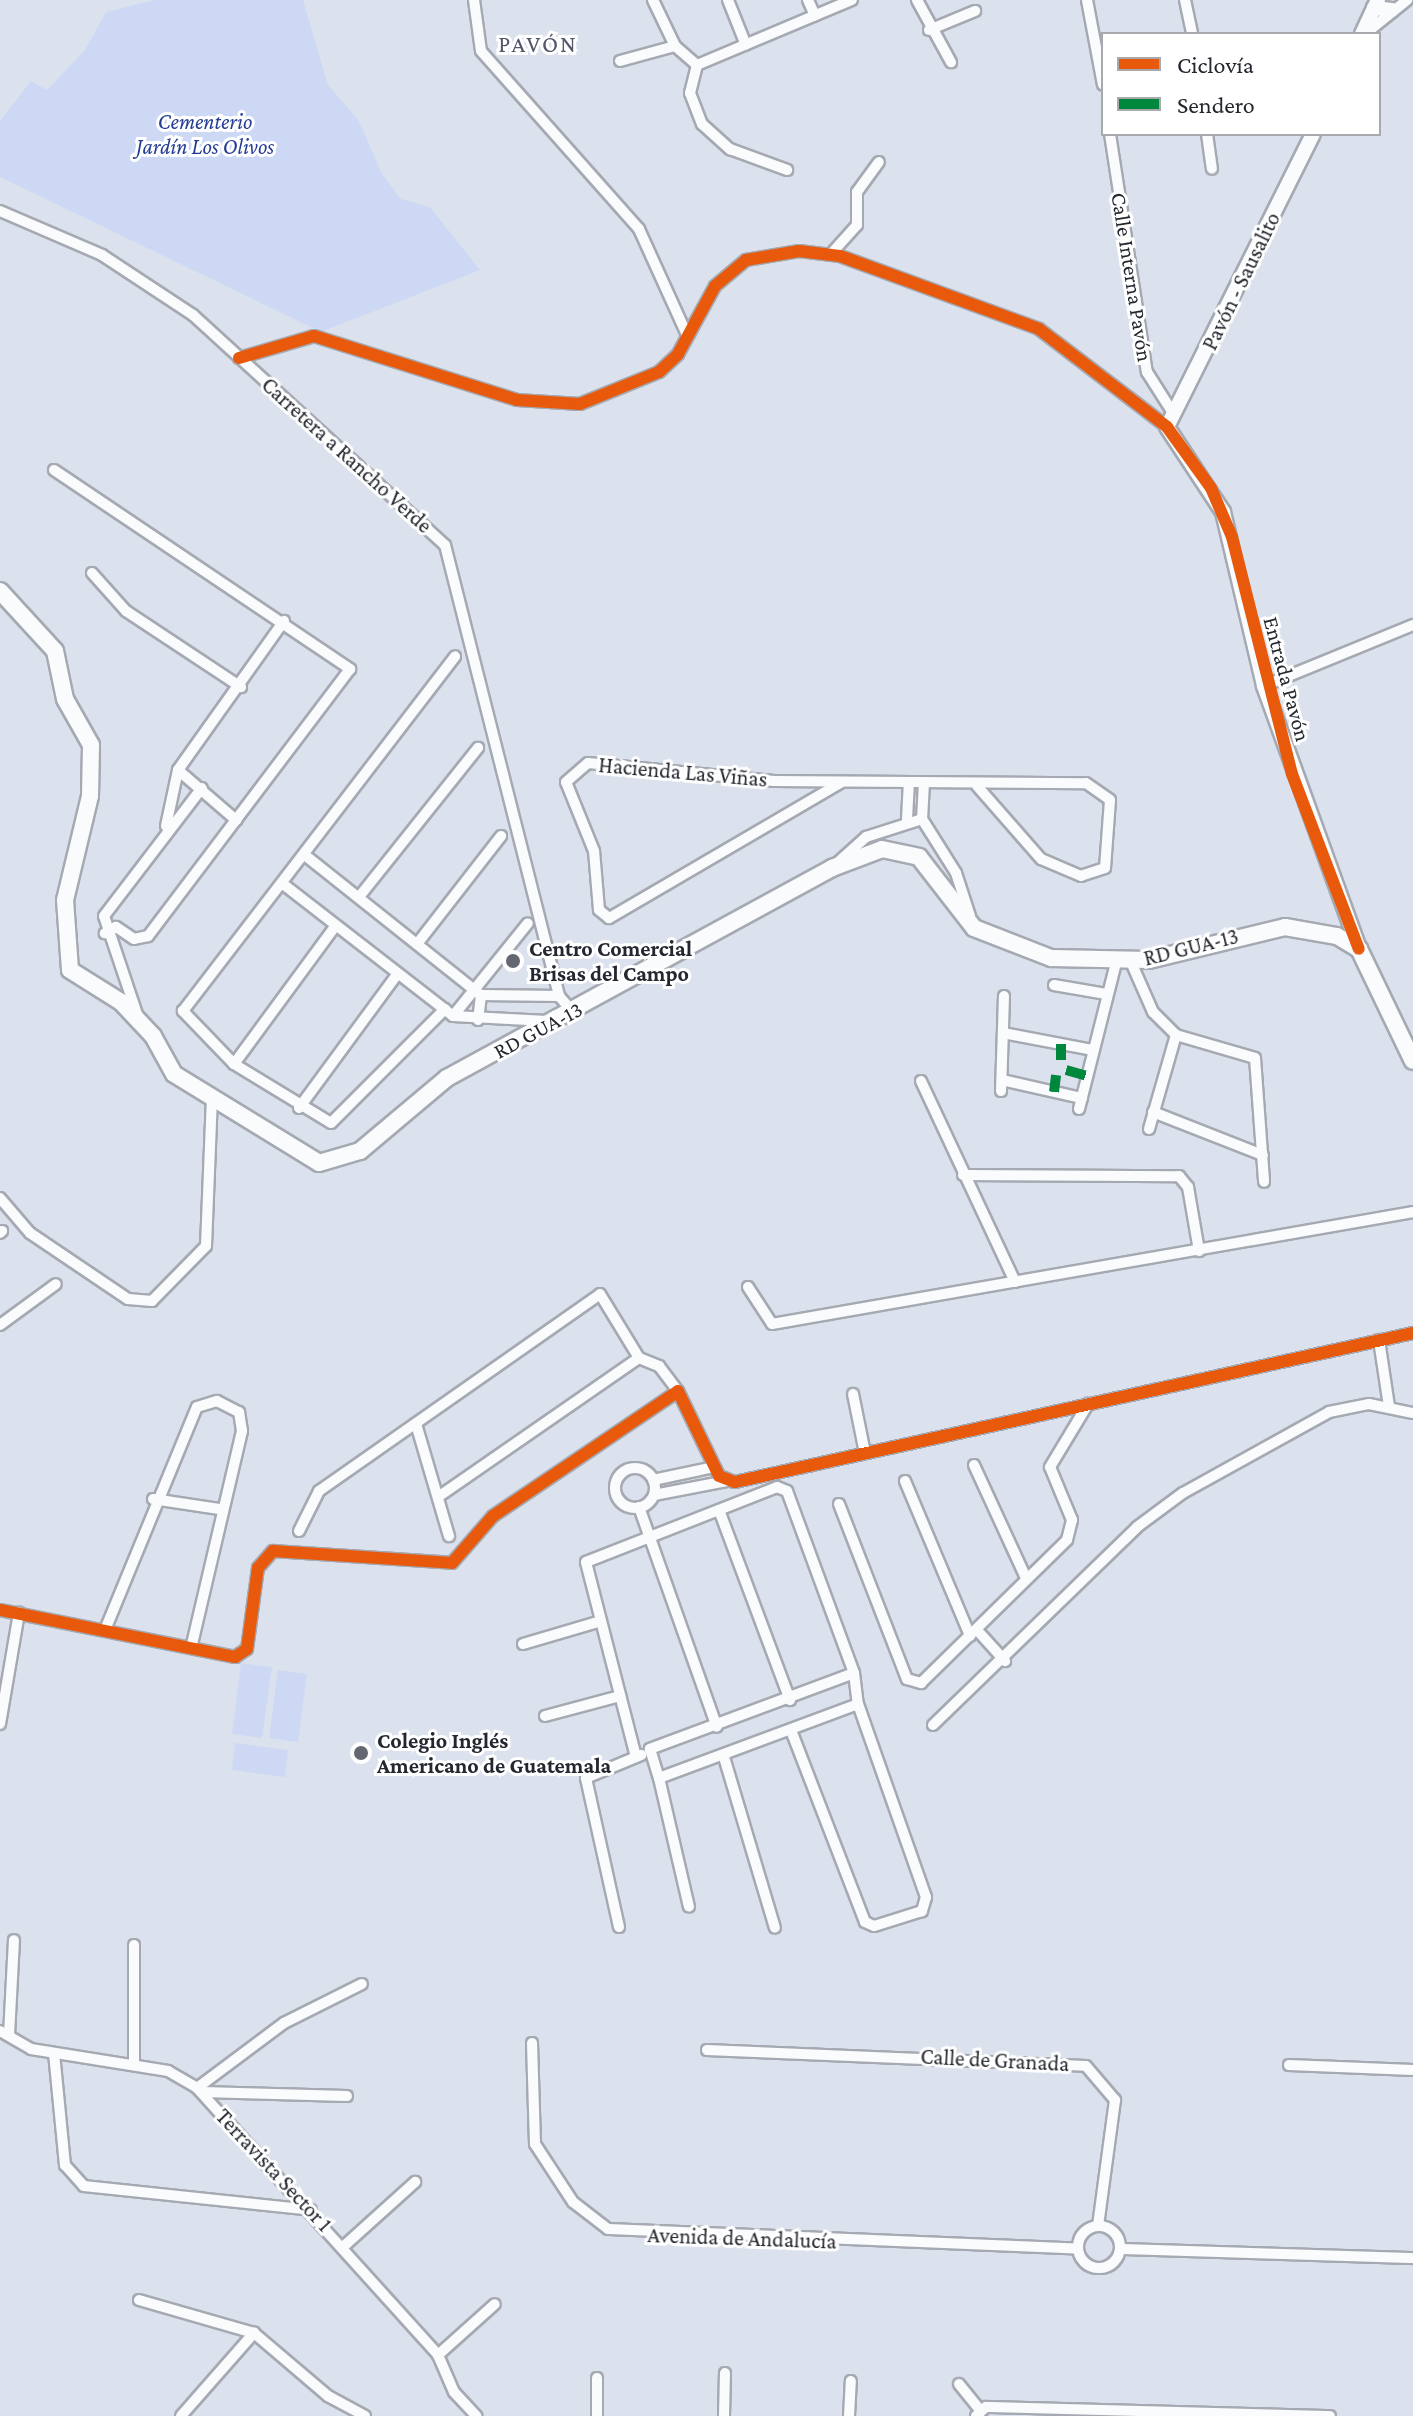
<!DOCTYPE html>
<meta charset="utf-8">
<style>
body{margin:0}
#map{position:relative;width:1413px;height:2416px;overflow:hidden;background:#dce2ed;font-family:"Crimson Pro",serif}
div>[style]{position:absolute}
[style*='--x']{left:calc(var(--x)*1px);top:calc(var(--y)*1px);width:calc(var(--w)*1px);rotate:calc(var(--a)*1deg)}
.green>*{inset:0;background:#cdd9f4}
.roads{filter:drop-shadow(2px 0 #a5a9b2) drop-shadow(-2px 0 #a5a9b2) drop-shadow(0 2px #a5a9b2) drop-shadow(0 -2px #a5a9b2)}
.street>*{height:10px;margin:-5px;padding:0 5px;transform-origin:5px;border-radius:5px;background:#fafbfc}
.street>.ring{margin:-5px;padding:0;box-sizing:content-box;background:none;border:10px solid #fafbfc;border-radius:50%}
.secondary>*{height:14px;margin:-7px;padding:0 7px;transform-origin:7px;border-radius:7px;background:#fafbfc}
.primary>*{height:16px;margin:-8px;padding:0 8px;transform-origin:8px;border-radius:8px;background:#fafbfc}
.quiet>*{height:10px;margin-top:-5px;transform-origin:0;background:repeating-linear-gradient(90deg,#00873e 0 20px,transparent 0 30px)}
.cycleway>*{height:12px;margin:-6px;padding:0 6px;transform-origin:6px;border-radius:6px;background:#e8590c}
.dots>*{width:22px;height:22px;translate:-50% -50%;box-sizing:border-box;border:4px solid #fff;border-radius:50%}
span{translate:-50% -50%;white-space:nowrap;text-align:center;line-height:1.15;-webkit-text-stroke:6px #fff;paint-order:stroke}
.park-label{font-size:22px;color:#243d93;font-style:italic}
.street-label{font-size:22px;color:#24272f}
.poi-label{font-size:22px;color:#24272f;font-weight:700}
.left{translate:0 -50%;text-align:left}
.neighbourhood-label{font-size:24px;color:#515869;letter-spacing:2px}
.legend{position:absolute;left:1101px;top:32px;width:280px;height:104px;box-sizing:border-box;background:#fff;border:2px solid #a7a9ac;margin:0;padding:10px 14px;list-style:none;font-size:24px;color:#24272f}
.legend li{display:flex;align-items:center;gap:16px;height:40px}
.legend b{width:40px;border:2px solid #a7a9ac}
</style>
<div id="map">
<div class="green">
<div style="clip-path:polygon(154px 0,303px 0,328px 85px,359px 121px,382px 174px,401px 199px,430px 207px,480px 270px,321px 332px,0 177px,0 121px,31px 81px,47px 90px,85px 50px,106px 12px)"></div>
<div style="clip-path:polygon(241px 1663px,272px 1667px,262px 1738px,232px 1734px)"></div>
<div style="clip-path:polygon(278px 1670px,307px 1674px,298px 1742px,269px 1738px)"></div>
<div style="clip-path:polygon(235px 1743px,288px 1750px,285px 1777px,232px 1770px)"></div>
</div>
<div class="roads">
<div class="street">
<div style="--x:474;--y:0;--w:51;--a:82.2"></div>
<div style="--x:481;--y:51;--w:238;--a:48.4"></div>
<div style="--x:639;--y:229;--w:116;--a:65.6"></div>
<div style="--x:653;--y:0;--w:51;--a:64.4"></div>
<div style="--x:675;--y:46;--w:29;--a:41"></div>
<div style="--x:728;--y:0;--w:48;--a:68.2"></div>
<div style="--x:808;--y:0;--w:17;--a:66"></div>
<div style="--x:917;--y:0;--w:71;--a:61.3"></div>
<div style="--x:1087;--y:0;--w:86;--a:79.3"></div>
<div style="--x:1185;--y:0;--w:35;--a:78"></div>
<div style="--x:929;--y:30;--w:50;--a:-22.4"></div>
<div style="--x:1366;--y:33;--w:53;--a:-38.8"></div>
<div style="--x:620;--y:61;--w:57;--a:-15.3"></div>
<div style="--x:697;--y:65;--w:168;--a:-22.8"></div>
<div style="--x:697;--y:65;--w:29;--a:104"></div>
<div style="--x:690;--y:93;--w:33;--a:69"></div>
<div style="--x:702;--y:124;--w:38;--a:42"></div>
<div style="--x:730;--y:149;--w:61;--a:20.2"></div>
<div style="--x:1110;--y:134;--w:241;--a:81.2"></div>
<div style="--x:1147;--y:372;--w:49;--a:57.6"></div>
<div style="--x:1207;--y:134;--w:35;--a:82"></div>
<div style="--x:0;--y:211;--w:111;--a:23.3"></div>
<div style="--x:102;--y:255;--w:109;--a:33.4"></div>
<div style="--x:193;--y:315;--w:341;--a:42.4"></div>
<div style="--x:445;--y:545;--w:465;--a:75.8"></div>
<div style="--x:559;--y:996;--w:21;--a:49"></div>
<div style="--x:830;--y:255;--w:40;--a:-48"></div>
<div style="--x:857;--y:225;--w:33;--a:-90"></div>
<div style="--x:857;--y:192;--w:37;--a:-54"></div>
<div style="--x:239;--y:358;--w:78;--a:-16.3"></div>
<div style="--x:314;--y:336;--w:213;--a:17.5"></div>
<div style="--x:517;--y:400;--w:63;--a:3.6"></div>
<div style="--x:580;--y:404;--w:85;--a:-22.1"></div>
<div style="--x:659;--y:372;--w:26;--a:-43"></div>
<div style="--x:678;--y:354;--w:77;--a:-61.4"></div>
<div style="--x:715;--y:286;--w:40;--a:-40"></div>
<div style="--x:746;--y:260;--w:54;--a:-9.6"></div>
<div style="--x:799;--y:251;--w:41;--a:7"></div>
<div style="--x:840;--y:256;--w:212;--a:20.1"></div>
<div style="--x:1039;--y:329;--w:161;--a:37.4"></div>
<div style="--x:54;--y:470;--w:357;--a:33.9"></div>
<div style="--x:350;--y:669;--w:335;--a:127.1"></div>
<div style="--x:148;--y:936;--w:14;--a:168"></div>
<div style="--x:134;--y:939;--w:22;--a:-146"></div>
<div style="--x:116;--y:927;--w:13;--a:151"></div>
<div style="--x:92;--y:573;--w:51;--a:48.2"></div>
<div style="--x:126;--y:611;--w:138;--a:33.5"></div>
<div style="--x:1264;--y:686;--w:161;--a:-22.3"></div>
<div style="--x:178;--y:770;--w:77;--a:40.8"></div>
<div style="--x:842;--y:782;--w:270;--a:149.7"></div>
<div style="--x:609;--y:918;--w:13;--a:-141"></div>
<div style="--x:599;--y:910;--w:59;--a:-94.8"></div>
<div style="--x:594;--y:851;--w:74;--a:-112.1"></div>
<div style="--x:566;--y:782;--w:29;--a:-41"></div>
<div style="--x:588;--y:763;--w:187;--a:5.5"></div>
<div style="--x:774;--y:781;--w:312;--a:0.4"></div>
<div style="--x:1086;--y:783;--w:29;--a:35"></div>
<div style="--x:1110;--y:800;--w:68;--a:94.2"></div>
<div style="--x:1105;--y:868;--w:25;--a:162"></div>
<div style="--x:1081;--y:876;--w:43;--a:-157"></div>
<div style="--x:1041;--y:859;--w:97;--a:-131.2"></div>
<div style="--x:924;--y:782;--w:37;--a:93"></div>
<div style="--x:922;--y:819;--w:64;--a:57.8"></div>
<div style="--x:956;--y:873;--w:45;--a:72"></div>
<div style="--x:907;--y:819;--w:37;--a:-87"></div>
<div style="--x:166;--y:826;--w:57;--a:-77.9"></div>
<div style="--x:178;--y:770;--w:183;--a:-54.6"></div>
<div style="--x:306;--y:856;--w:223;--a:38.5"></div>
<div style="--x:481;--y:995;--w:78;--a:0.7"></div>
<div style="--x:835;--y:865;--w:42;--a:-42.1"></div>
<div style="--x:866;--y:837;--w:59;--a:-17.8"></div>
<div style="--x:283;--y:884;--w:215;--a:37.8"></div>
<div style="--x:453;--y:1016;--w:94;--a:3"></div>
<div style="--x:359;--y:897;--w:191;--a:-51.4"></div>
<div style="--x:417;--y:944;--w:137;--a:-52.1"></div>
<div style="--x:1131;--y:962;--w:55;--a:66.3"></div>
<div style="--x:1153;--y:1012;--w:33;--a:45"></div>
<div style="--x:1176;--y:1035;--w:82;--a:16.2"></div>
<div style="--x:1255;--y:1058;--w:124;--a:85.8"></div>
<div style="--x:1054;--y:985;--w:53;--a:9.8"></div>
<div style="--x:445;--y:1009;--w:161;--a:135"></div>
<div style="--x:331;--y:1123;--w:114;--a:-148.7"></div>
<div style="--x:234;--y:1064;--w:74;--a:-133.9"></div>
<div style="--x:183;--y:1011;--w:447;--a:-52.5"></div>
<div style="--x:137;--y:1014;--w:103;--a:-108.6"></div>
<div style="--x:104;--y:916;--w:161;--a:-52.6"></div>
<div style="--x:453;--y:1016;--w:119;--a:-51.1"></div>
<div style="--x:478;--y:1020;--w:25;--a:-83"></div>
<div style="--x:1003;--y:1033;--w:92;--a:10.7"></div>
<div style="--x:234;--y:1064;--w:172;--a:-53.7"></div>
<div style="--x:1002;--y:1080;--w:82;--a:12.7"></div>
<div style="--x:921;--y:1081;--w:222;--a:64.9"></div>
<div style="--x:1001;--y:1091;--w:95;--a:-88.2"></div>
<div style="--x:299;--y:1108;--w:167;--a:-53.7"></div>
<div style="--x:1079;--y:1109;--w:151;--a:-75.8"></div>
<div style="--x:1153;--y:1112;--w:118;--a:21.4"></div>
<div style="--x:1149;--y:1129;--w:98;--a:-74"></div>
<div style="--x:963;--y:1175;--w:216;--a:0.3"></div>
<div style="--x:1179;--y:1176;--w:14;--a:51"></div>
<div style="--x:1188;--y:1187;--w:65;--a:80.2"></div>
<div style="--x:0;--y:1198;--w:46;--a:49.4"></div>
<div style="--x:30;--y:1233;--w:118;--a:34"></div>
<div style="--x:128;--y:1299;--w:24;--a:5"></div>
<div style="--x:152;--y:1301;--w:77;--a:-45.5"></div>
<div style="--x:206;--y:1246;--w:147;--a:-87.7"></div>
<div style="--x:0;--y:1233;--w:3;--a:-45"></div>
<div style="--x:748;--y:1287;--w:44;--a:57"></div>
<div style="--x:772;--y:1324;--w:651;--a:-9.91"></div>
<div style="--x:0;--y:1325;--w:69;--a:-36.2"></div>
<div style="--x:1379;--y:1340;--w:67;--a:81.4"></div>
<div style="--x:853;--y:1394;--w:60;--a:78.5"></div>
<div style="--x:416;--y:1424;--w:117;--a:73.6"></div>
<div style="--x:974;--y:1465;--w:124;--a:65.3"></div>
<div class="ring" style="left:615px;top:1468px;width:30px;height:30px"></div>
<div style="--x:653;--y:1480;--w:62;--a:-12"></div>
<div style="--x:905;--y:1481;--w:168;--a:67.2"></div>
<div style="--x:654;--y:1495;--w:74;--a:-10.9"></div>
<div style="--x:438;--y:1497;--w:244;--a:-34.7"></div>
<div style="--x:639;--y:1358;--w:22;--a:22"></div>
<div style="--x:659;--y:1366;--w:31;--a:53"></div>
<div style="--x:153;--y:1499;--w:67;--a:8.6"></div>
<div style="--x:839;--y:1504;--w:188;--a:68.8"></div>
<div style="--x:907;--y:1679;--w:15;--a:16"></div>
<div style="--x:921;--y:1683;--w:204;--a:-44.4"></div>
<div style="--x:1067;--y:1540;--w:21;--a:-76"></div>
<div style="--x:1072;--y:1520;--w:57;--a:-112.5"></div>
<div style="--x:1050;--y:1467;--w:74;--a:-58.9"></div>
<div style="--x:639;--y:1507;--w:233;--a:70.5"></div>
<div style="--x:719;--y:1510;--w:203;--a:69.5"></div>
<div style="--x:299;--y:1531;--w:45;--a:-63.4"></div>
<div style="--x:319;--y:1491;--w:343;--a:-35"></div>
<div style="--x:600;--y:1294;--w:75;--a:58.6"></div>
<div style="--x:0;--y:1610;--w:240;--a:11.3"></div>
<div style="--x:235;--y:1657;--w:14;--a:-34"></div>
<div style="--x:247;--y:1649;--w:82;--a:-82.3"></div>
<div style="--x:258;--y:1568;--w:23;--a:-49"></div>
<div style="--x:273;--y:1551;--w:179;--a:3.8"></div>
<div style="--x:452;--y:1563;--w:62;--a:-48.9"></div>
<div style="--x:493;--y:1516;--w:223;--a:-34"></div>
<div style="--x:678;--y:1391;--w:94;--a:64.2"></div>
<div style="--x:719;--y:1476;--w:17;--a:21"></div>
<div style="--x:735;--y:1482;--w:694;--a:-12.39"></div>
<div style="--x:105;--y:1630;--w:241;--a:-67.6"></div>
<div style="--x:197;--y:1407;--w:21;--a:-17"></div>
<div style="--x:217;--y:1401;--w:25;--a:27"></div>
<div style="--x:239;--y:1412;--w:19;--a:81"></div>
<div style="--x:242;--y:1431;--w:223;--a:103.2"></div>
<div style="--x:977;--y:1630;--w:42;--a:47.9"></div>
<div style="--x:523;--y:1644;--w:81;--a:-16.4"></div>
<div style="--x:854;--y:1673;--w:218;--a:159.6"></div>
<div style="--x:650;--y:1749;--w:30;--a:73"></div>
<div style="--x:659;--y:1778;--w:212;--a:-20.4"></div>
<div style="--x:545;--y:1716;--w:78;--a:-14.9"></div>
<div style="--x:0;--y:1724;--w:113;--a:-80.3"></div>
<div style="--x:933;--y:1725;--w:284;--a:-44.1"></div>
<div style="--x:1137;--y:1527;--w:57;--a:-36.5"></div>
<div style="--x:1183;--y:1493;--w:167;--a:-29"></div>
<div style="--x:1329;--y:1412;--w:41;--a:-11.3"></div>
<div style="--x:1369;--y:1404;--w:45;--a:11.6"></div>
<div style="--x:636;--y:1757;--w:201;--a:-104.4"></div>
<div style="--x:586;--y:1562;--w:205;--a:-21.4"></div>
<div style="--x:777;--y:1487;--w:11;--a:22"></div>
<div style="--x:787;--y:1491;--w:194;--a:69.8"></div>
<div style="--x:854;--y:1673;--w:31;--a:83"></div>
<div style="--x:858;--y:1704;--w:205;--a:70.6"></div>
<div style="--x:926;--y:1897;--w:15;--a:106"></div>
<div style="--x:922;--y:1911;--w:50;--a:162.6"></div>
<div style="--x:874;--y:1926;--w:10;--a:-156"></div>
<div style="--x:865;--y:1922;--w:203;--a:-111.1"></div>
<div style="--x:724;--y:1757;--w:178;--a:73.4"></div>
<div style="--x:659;--y:1778;--w:132;--a:76.9"></div>
<div style="--x:619;--y:1927;--w:153;--a:-102.5"></div>
<div style="--x:586;--y:1778;--w:60;--a:-22.7"></div>
<div style="--x:134;--y:1945;--w:118;--a:90"></div>
<div style="--x:0;--y:2031;--w:36;--a:30"></div>
<div style="--x:31;--y:2049;--w:139;--a:9.1"></div>
<div style="--x:168;--y:2071;--w:34;--a:30"></div>
<div style="--x:197;--y:2088;--w:360;--a:47.9"></div>
<div style="--x:438;--y:2355;--w:40;--a:66.6"></div>
<div style="--x:454;--y:2392;--w:33;--a:47"></div>
<div style="--x:9;--y:2035;--w:95;--a:-87"></div>
<div style="--x:532;--y:2043;--w:101;--a:88.3"></div>
<div style="--x:535;--y:2144;--w:69;--a:56.8"></div>
<div style="--x:573;--y:2202;--w:44;--a:37.6"></div>
<div style="--x:608;--y:2229;--w:469;--a:2.4"></div>
<div style="--x:707;--y:2050;--w:379;--a:2.4"></div>
<div style="--x:1086;--y:2066;--w:45;--a:49.5"></div>
<div style="--x:1115;--y:2100;--w:127;--a:97.7"></div>
<div style="--x:54;--y:2053;--w:113;--a:84.4"></div>
<div style="--x:65;--y:2165;--w:28;--a:48"></div>
<div style="--x:84;--y:2186;--w:228;--a:6"></div>
<div style="--x:1289;--y:2065;--w:124;--a:2.3"></div>
<div style="--x:197;--y:2088;--w:109;--a:-36.8"></div>
<div style="--x:284;--y:2023;--w:87;--a:-26.6"></div>
<div style="--x:202;--y:2092;--w:145;--a:1.6"></div>
<div class="ring" style="left:1078px;top:2226px;width:32px;height:32px"></div>
<div style="--x:344;--y:2246;--w:96;--a:-42"></div>
<div style="--x:1120;--y:2249;--w:293;--a:1.8"></div>
<div style="--x:139;--y:2300;--w:120;--a:16"></div>
<div style="--x:254;--y:2333;--w:97;--a:40.4"></div>
<div style="--x:328;--y:2396;--w:42;--a:28.4"></div>
<div style="--x:438;--y:2355;--w:76;--a:-41.8"></div>
<div style="--x:959;--y:2384;--w:33;--a:51"></div>
<div style="--x:181;--y:2416;--w:111;--a:-48.7"></div>
<div style="--x:597;--y:2416;--w:38;--a:-90"></div>
<div style="--x:724;--y:2416;--w:43;--a:-88.7"></div>
<div style="--x:849;--y:2416;--w:35;--a:-87"></div>
<div style="--x:976;--y:2416;--w:13;--a:-42"></div>
<div style="--x:986;--y:2407;--w:344;--a:1.5"></div>
</div>
<div class="secondary">
<div style="--x:1374;--y:8;--w:18;--a:6"></div>
<div style="--x:1362;--y:34;--w:38;--a:-65"></div>
<div style="--x:1313;--y:134;--w:327;--a:116.5"></div>
<div style="--x:1167;--y:427;--w:102;--a:56.6"></div>
<div style="--x:1223;--y:512;--w:179;--a:76.7"></div>
<div style="--x:1264;--y:686;--w:280;--a:70.1"></div>
</div>
<div class="primary">
<div style="--x:0;--y:591;--w:81;--a:47.5"></div>
<div style="--x:55;--y:651;--w:49;--a:78.2"></div>
<div style="--x:65;--y:699;--w:53;--a:60.5"></div>
<div style="--x:91;--y:745;--w:51;--a:91.1"></div>
<div style="--x:90;--y:796;--w:107;--a:103.5"></div>
<div style="--x:65;--y:900;--w:70;--a:85.9"></div>
<div style="--x:70;--y:970;--w:60;--a:32.1"></div>
<div style="--x:121;--y:1002;--w:47;--a:46.7"></div>
<div style="--x:153;--y:1036;--w:43;--a:61.1"></div>
<div style="--x:174;--y:1074;--w:170;--a:31.5"></div>
<div style="--x:319;--y:1163;--w:43;--a:-16.3"></div>
<div style="--x:360;--y:1151;--w:114;--a:-40"></div>
<div style="--x:447;--y:1078;--w:439;--a:-28.6"></div>
<div style="--x:832;--y:868;--w:53;--a:-20.8"></div>
<div style="--x:882;--y:849;--w:38;--a:12"></div>
<div style="--x:919;--y:857;--w:90;--a:52.2"></div>
<div style="--x:974;--y:928;--w:83;--a:21.3"></div>
<div style="--x:1051;--y:958;--w:98;--a:1.2"></div>
<div style="--x:1149;--y:960;--w:140;--a:-13.6"></div>
<div style="--x:1285;--y:927;--w:53;--a:9.8"></div>
<div style="--x:1337;--y:936;--w:26;--a:31"></div>
<div style="--x:1359;--y:949;--w:124;--a:64.3"></div>
</div>
</div>
<div class="quiet">
<div style="--x:1061;--y:1060;--w:16;--a:-90"></div>
<div style="--x:1066;--y:1070;--w:22;--a:16"></div>
<div style="--x:1054;--y:1092;--w:17;--a:-83"></div>
</div>
<div class="cycleway">
<div style="--x:239;--y:358;--w:78;--a:-16.3"></div>
<div style="--x:314;--y:336;--w:213;--a:17.5"></div>
<div style="--x:517;--y:400;--w:63;--a:3.6"></div>
<div style="--x:580;--y:404;--w:85;--a:-22.1"></div>
<div style="--x:659;--y:372;--w:26;--a:-43"></div>
<div style="--x:678;--y:354;--w:77;--a:-61.4"></div>
<div style="--x:715;--y:286;--w:40;--a:-40"></div>
<div style="--x:746;--y:260;--w:54;--a:-9.6"></div>
<div style="--x:799;--y:251;--w:41;--a:7"></div>
<div style="--x:840;--y:256;--w:212;--a:20.1"></div>
<div style="--x:1039;--y:329;--w:161;--a:37.4"></div>
<div style="--x:1167;--y:427;--w:75;--a:54.2"></div>
<div style="--x:1211;--y:488;--w:53;--a:66.8"></div>
<div style="--x:1232;--y:537;--w:244;--a:75.8"></div>
<div style="--x:1292;--y:774;--w:187;--a:69.1"></div>
<div style="--x:0;--y:1610;--w:240;--a:11.3"></div>
<div style="--x:235;--y:1657;--w:14;--a:-34"></div>
<div style="--x:247;--y:1649;--w:82;--a:-82.3"></div>
<div style="--x:258;--y:1568;--w:23;--a:-49"></div>
<div style="--x:273;--y:1551;--w:179;--a:3.8"></div>
<div style="--x:452;--y:1563;--w:62;--a:-48.9"></div>
<div style="--x:493;--y:1516;--w:223;--a:-34"></div>
<div style="--x:678;--y:1391;--w:94;--a:64.2"></div>
<div style="--x:719;--y:1476;--w:17;--a:21"></div>
<div style="--x:735;--y:1482;--w:694;--a:-12.39"></div>
</div>
<div class="dots">
<div style="left:513px;top:961px;background:#646872"></div>
<div style="left:361px;top:1753px;background:#646872"></div>
</div>
<div class="park-label">
<span style="left:205px;top:134px">Cementerio<br>Jardín Los Olivos</span>
</div>
<div class="street-label">
<span style="left:1132px;top:277px;rotate:81deg">Calle Interna Pavón</span>
<span style="left:1241px;top:281px;rotate:-64deg">Pavón - Sausalito</span>
<span style="left:347px;top:455px;rotate:42deg">Carretera a Rancho Verde</span>
<span style="left:1287px;top:679px;rotate:75deg">Entrada Pavón</span>
<span style="left:683px;top:772px;rotate:5deg">Hacienda Las Viñas</span>
<span style="left:1191px;top:947px;rotate:-14deg">RD GUA-13</span>
<span style="left:538px;top:1030px;rotate:-28deg">RD GUA-13</span>
<span style="left:995px;top:2060px;rotate:3deg">Calle de Granada</span>
<span style="left:274px;top:2170px;rotate:47deg">Terravista Sector 1</span>
<span style="left:742px;top:2238px;rotate:2deg">Avenida de Andalucía</span>
</div>
<div class="poi-label">
<span class="left" style="left:529px;top:961px">Centro Comercial<br>Brisas del Campo</span>
<span class="left" style="left:377px;top:1753px">Colegio Inglés<br>Americano de Guatemala</span>
</div>
<div class="neighbourhood-label">
<span style="left:538px;top:44px">PAVÓN</span>
</div>
<ul class="legend">
<li><b style="height:10px;background:#e8590c"></b>Ciclovía</li>
<li><b style="height:10px;background:#00873e"></b>Sendero</li>
</ul>
</div>
